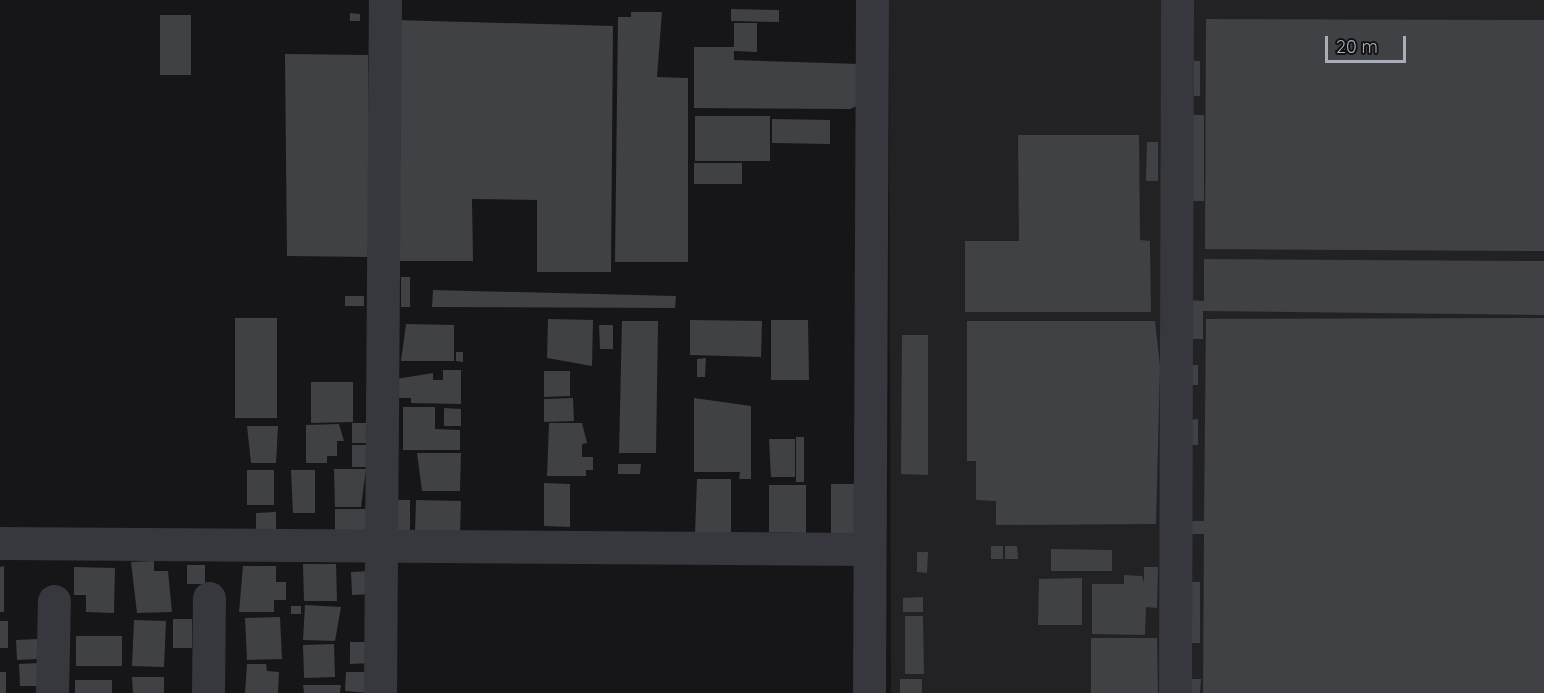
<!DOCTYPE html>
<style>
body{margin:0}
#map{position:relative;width:1544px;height:693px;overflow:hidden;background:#161618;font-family:Quicksand,sans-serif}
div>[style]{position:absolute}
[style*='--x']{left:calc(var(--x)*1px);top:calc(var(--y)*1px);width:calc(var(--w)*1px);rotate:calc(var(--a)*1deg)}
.built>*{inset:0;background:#222225}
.building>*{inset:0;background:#404145}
.minor>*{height:33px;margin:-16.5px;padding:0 16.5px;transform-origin:16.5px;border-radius:16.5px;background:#37383d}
span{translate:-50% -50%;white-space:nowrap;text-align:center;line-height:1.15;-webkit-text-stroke:4.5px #111113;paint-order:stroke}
.scale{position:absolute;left:1325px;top:36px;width:81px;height:27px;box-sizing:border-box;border:3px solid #a8adb8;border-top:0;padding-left:8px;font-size:18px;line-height:21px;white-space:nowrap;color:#a8adb8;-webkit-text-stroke:4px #111113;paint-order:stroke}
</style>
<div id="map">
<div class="built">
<div style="clip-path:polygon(889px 0,1544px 0,1544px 693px,891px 693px)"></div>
</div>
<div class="building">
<div style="clip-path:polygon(731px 9px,779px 10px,779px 22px,731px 21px)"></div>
<div style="clip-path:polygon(631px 12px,662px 12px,657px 77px,688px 78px,688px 262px,615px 262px,618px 17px,631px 17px)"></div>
<div style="clip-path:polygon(350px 13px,360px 14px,360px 21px,350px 21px)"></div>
<div style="clip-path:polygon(160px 15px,191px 15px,191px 75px,160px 75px)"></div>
<div style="clip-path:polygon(1206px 19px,1544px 20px,1544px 251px,1205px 249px)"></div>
<div style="clip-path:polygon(396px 20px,613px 26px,611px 272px,537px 272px,537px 200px,472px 199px,473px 261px,396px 261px)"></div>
<div style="clip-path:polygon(734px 23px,757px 23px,757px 52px,734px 51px,734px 60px,859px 64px,859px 105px,850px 109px,694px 108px,694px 47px,734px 47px)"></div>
<div style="clip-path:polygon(285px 54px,368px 55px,370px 257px,287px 256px)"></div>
<div style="clip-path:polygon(1194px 61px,1200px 61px,1200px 96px,1194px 96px)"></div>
<div style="clip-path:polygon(1193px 115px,1204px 115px,1204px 201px,1190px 201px)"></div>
<div style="clip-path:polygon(695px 116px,770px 116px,770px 161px,695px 161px)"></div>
<div style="clip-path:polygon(772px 119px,830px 120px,830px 144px,772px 143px)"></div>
<div style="clip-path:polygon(1018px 135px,1139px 135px,1140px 240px,1150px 241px,1151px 312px,965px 312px,965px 241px,1019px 241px)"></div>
<div style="clip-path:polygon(1147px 142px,1158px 142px,1158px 181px,1146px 181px)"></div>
<div style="clip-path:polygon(694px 163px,742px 163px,742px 184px,694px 184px)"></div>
<div style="clip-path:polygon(1204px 259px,1544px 261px,1544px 315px,1203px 311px,1203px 339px,1188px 339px,1188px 300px,1204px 301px)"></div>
<div style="clip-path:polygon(401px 277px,410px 277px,410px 307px,401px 307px)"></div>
<div style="clip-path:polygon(433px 290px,676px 296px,675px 308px,432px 307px)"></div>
<div style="clip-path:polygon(345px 296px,364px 296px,364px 306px,345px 306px)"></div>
<div style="clip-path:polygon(235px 318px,277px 318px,277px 418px,235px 418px)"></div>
<div style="clip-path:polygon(1544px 318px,1544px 693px,1203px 693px,1204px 534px,1189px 534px,1189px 521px,1204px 521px,1206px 319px)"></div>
<div style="clip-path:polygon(548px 319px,593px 320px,592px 366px,547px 358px)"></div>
<div style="clip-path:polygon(690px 320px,762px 321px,761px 357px,690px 355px)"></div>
<div style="clip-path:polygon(771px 320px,808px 320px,809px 380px,771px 380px)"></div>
<div style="clip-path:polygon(622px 321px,658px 321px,656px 453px,619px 453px)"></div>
<div style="clip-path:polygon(967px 321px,1155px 321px,1160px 366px,1156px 524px,996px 525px,996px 501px,976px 500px,976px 461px,967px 461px)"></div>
<div style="clip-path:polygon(406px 324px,454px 325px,454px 361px,401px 361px)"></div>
<div style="clip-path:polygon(599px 325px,613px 325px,613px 349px,600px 349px)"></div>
<div style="clip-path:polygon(902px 335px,928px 335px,928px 475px,901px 474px)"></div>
<div style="clip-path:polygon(456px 352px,463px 352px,463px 362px,456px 361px)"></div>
<div style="clip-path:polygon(706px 358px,705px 377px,697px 377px,697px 359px)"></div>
<div style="clip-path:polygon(1191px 365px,1198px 365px,1198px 385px,1191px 385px)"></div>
<div style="clip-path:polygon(443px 370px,461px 370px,461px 404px,411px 403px,411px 398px,396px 398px,396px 379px,433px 373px,433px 380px,443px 380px)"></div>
<div style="clip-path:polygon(544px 371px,570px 371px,570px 396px,544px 397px)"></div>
<div style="clip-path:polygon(311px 382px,353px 382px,353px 422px,311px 423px)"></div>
<div style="clip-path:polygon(573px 398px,574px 421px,544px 422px,544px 399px)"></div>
<div style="clip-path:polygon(694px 398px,751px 406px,751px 479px,739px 479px,740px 472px,694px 472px)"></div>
<div style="clip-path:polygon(403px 407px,435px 407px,435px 429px,460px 430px,460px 450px,403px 450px)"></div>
<div style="clip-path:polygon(444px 408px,461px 409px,461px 426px,444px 426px)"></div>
<div style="clip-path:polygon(1198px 419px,1198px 445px,1191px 445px,1191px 420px)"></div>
<div style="clip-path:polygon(352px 423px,372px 423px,372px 443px,352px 443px)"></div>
<div style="clip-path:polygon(549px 423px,582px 423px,587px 443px,582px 444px,582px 457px,593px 457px,593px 470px,586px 470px,586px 476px,547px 476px)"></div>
<div style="clip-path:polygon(339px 424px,344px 441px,337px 441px,337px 456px,327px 456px,327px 463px,306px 463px,306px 425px)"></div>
<div style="clip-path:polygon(247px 426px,278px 426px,276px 463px,251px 463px)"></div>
<div style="clip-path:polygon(796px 437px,804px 437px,804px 482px,796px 482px)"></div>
<div style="clip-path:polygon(769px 439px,795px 439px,795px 477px,771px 477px)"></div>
<div style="clip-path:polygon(352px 445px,372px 445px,372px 467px,352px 467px)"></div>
<div style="clip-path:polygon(417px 453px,461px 453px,460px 491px,422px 491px)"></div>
<div style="clip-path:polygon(618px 464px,641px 464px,640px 474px,618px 474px)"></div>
<div style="clip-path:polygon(334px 469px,366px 469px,361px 507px,335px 507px)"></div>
<div style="clip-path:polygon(247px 470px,274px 470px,274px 505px,247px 505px)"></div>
<div style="clip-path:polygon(291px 470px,315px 470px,315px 513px,293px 513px)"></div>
<div style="clip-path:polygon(697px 479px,731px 479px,731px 534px,695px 534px)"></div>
<div style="clip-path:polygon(544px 483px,570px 484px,570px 527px,544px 526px)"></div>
<div style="clip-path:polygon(831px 484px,857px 484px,857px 535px,831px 535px)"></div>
<div style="clip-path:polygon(769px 485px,806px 485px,806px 533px,769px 532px)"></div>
<div style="clip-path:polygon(397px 500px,410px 500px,410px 534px,397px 534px)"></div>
<div style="clip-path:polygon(416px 500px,461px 501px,460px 533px,415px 533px)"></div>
<div style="clip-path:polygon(335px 509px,374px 509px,374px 531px,335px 532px)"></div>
<div style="clip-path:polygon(276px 512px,276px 531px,256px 532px,256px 513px)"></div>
<div style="clip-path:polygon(991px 546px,1003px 546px,1003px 559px,991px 559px)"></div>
<div style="clip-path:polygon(1005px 546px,1017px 546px,1018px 559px,1005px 559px)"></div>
<div style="clip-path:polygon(1051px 549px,1112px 550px,1112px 571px,1051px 571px)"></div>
<div style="clip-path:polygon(917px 552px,928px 552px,927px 573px,917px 572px)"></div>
<div style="clip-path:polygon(154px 561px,154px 571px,168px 571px,172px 612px,137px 613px,131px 562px)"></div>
<div style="clip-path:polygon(303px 564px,336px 564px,337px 601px,304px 601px)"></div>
<div style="clip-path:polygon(187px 565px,205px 565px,205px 584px,187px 584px)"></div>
<div style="clip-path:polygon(4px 566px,4px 612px,0 612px,0 567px)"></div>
<div style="clip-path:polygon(243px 566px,276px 566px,276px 582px,286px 582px,286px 600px,274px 600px,274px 612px,239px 612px)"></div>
<div style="clip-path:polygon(74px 567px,115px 568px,114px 613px,86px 612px,86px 595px,74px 595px)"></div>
<div style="clip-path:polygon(1144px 567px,1158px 567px,1157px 608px,1146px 607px,1145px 635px,1092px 634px,1092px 584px,1124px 584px,1124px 575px,1142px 576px,1144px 583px)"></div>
<div style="clip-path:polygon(371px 571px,372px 594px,352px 595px,351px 572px)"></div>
<div style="clip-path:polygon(1082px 578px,1082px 625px,1038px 625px,1039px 579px)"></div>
<div style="clip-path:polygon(1192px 582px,1200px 582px,1200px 643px,1191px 643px)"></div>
<div style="clip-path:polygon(923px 597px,923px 612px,903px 612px,903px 598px)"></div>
<div style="clip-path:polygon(305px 605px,341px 607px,335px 641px,303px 640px)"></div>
<div style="clip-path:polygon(291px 606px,301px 606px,301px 614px,291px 614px)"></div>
<div style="clip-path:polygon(905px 616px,923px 616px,924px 674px,905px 674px)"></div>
<div style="clip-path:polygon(280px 617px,282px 659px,247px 660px,245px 618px)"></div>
<div style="clip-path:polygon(173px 619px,192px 619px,192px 648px,173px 648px)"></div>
<div style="clip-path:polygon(134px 620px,166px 621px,164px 667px,132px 666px)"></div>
<div style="clip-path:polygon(0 621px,8px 621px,8px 648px,0 648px)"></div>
<div style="clip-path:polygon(76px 636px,122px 636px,122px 666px,76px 666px)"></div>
<div style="clip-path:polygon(1091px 638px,1157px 638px,1158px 693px,1091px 693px)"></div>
<div style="clip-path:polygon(37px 639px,38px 659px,17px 660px,16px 640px)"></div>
<div style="clip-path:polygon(350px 642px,371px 642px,372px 663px,350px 664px)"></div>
<div style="clip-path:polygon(334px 644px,335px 677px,304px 678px,303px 645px)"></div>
<div style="clip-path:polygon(39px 663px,39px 686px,20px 686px,19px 664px)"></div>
<div style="clip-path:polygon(247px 664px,266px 664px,267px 671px,279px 672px,278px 693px,245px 693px)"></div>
<div style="clip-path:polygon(0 672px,6px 672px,6px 693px,0 693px)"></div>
<div style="clip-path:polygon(346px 672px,365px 672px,369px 693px,345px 691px)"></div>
<div style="clip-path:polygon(132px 677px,164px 677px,164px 693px,133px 693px)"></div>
<div style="clip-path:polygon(900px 679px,922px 679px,922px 693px,900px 693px)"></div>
<div style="clip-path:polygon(1192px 679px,1201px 679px,1200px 693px,1192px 693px)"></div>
<div style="clip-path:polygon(75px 680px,112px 680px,112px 693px,75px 693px)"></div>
<div style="clip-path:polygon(303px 685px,341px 685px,340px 693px,304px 693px)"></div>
</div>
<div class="minor">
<div style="--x:0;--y:543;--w:869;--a:0.4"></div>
<div style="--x:52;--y:693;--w:92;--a:-88.8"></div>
<div style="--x:208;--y:693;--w:95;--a:-89.4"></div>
<div style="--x:380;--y:693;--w:693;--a:-89.59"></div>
<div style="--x:869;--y:693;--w:693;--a:-89.75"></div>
<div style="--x:1175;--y:693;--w:693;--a:-89.83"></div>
</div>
<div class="scale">20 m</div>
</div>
